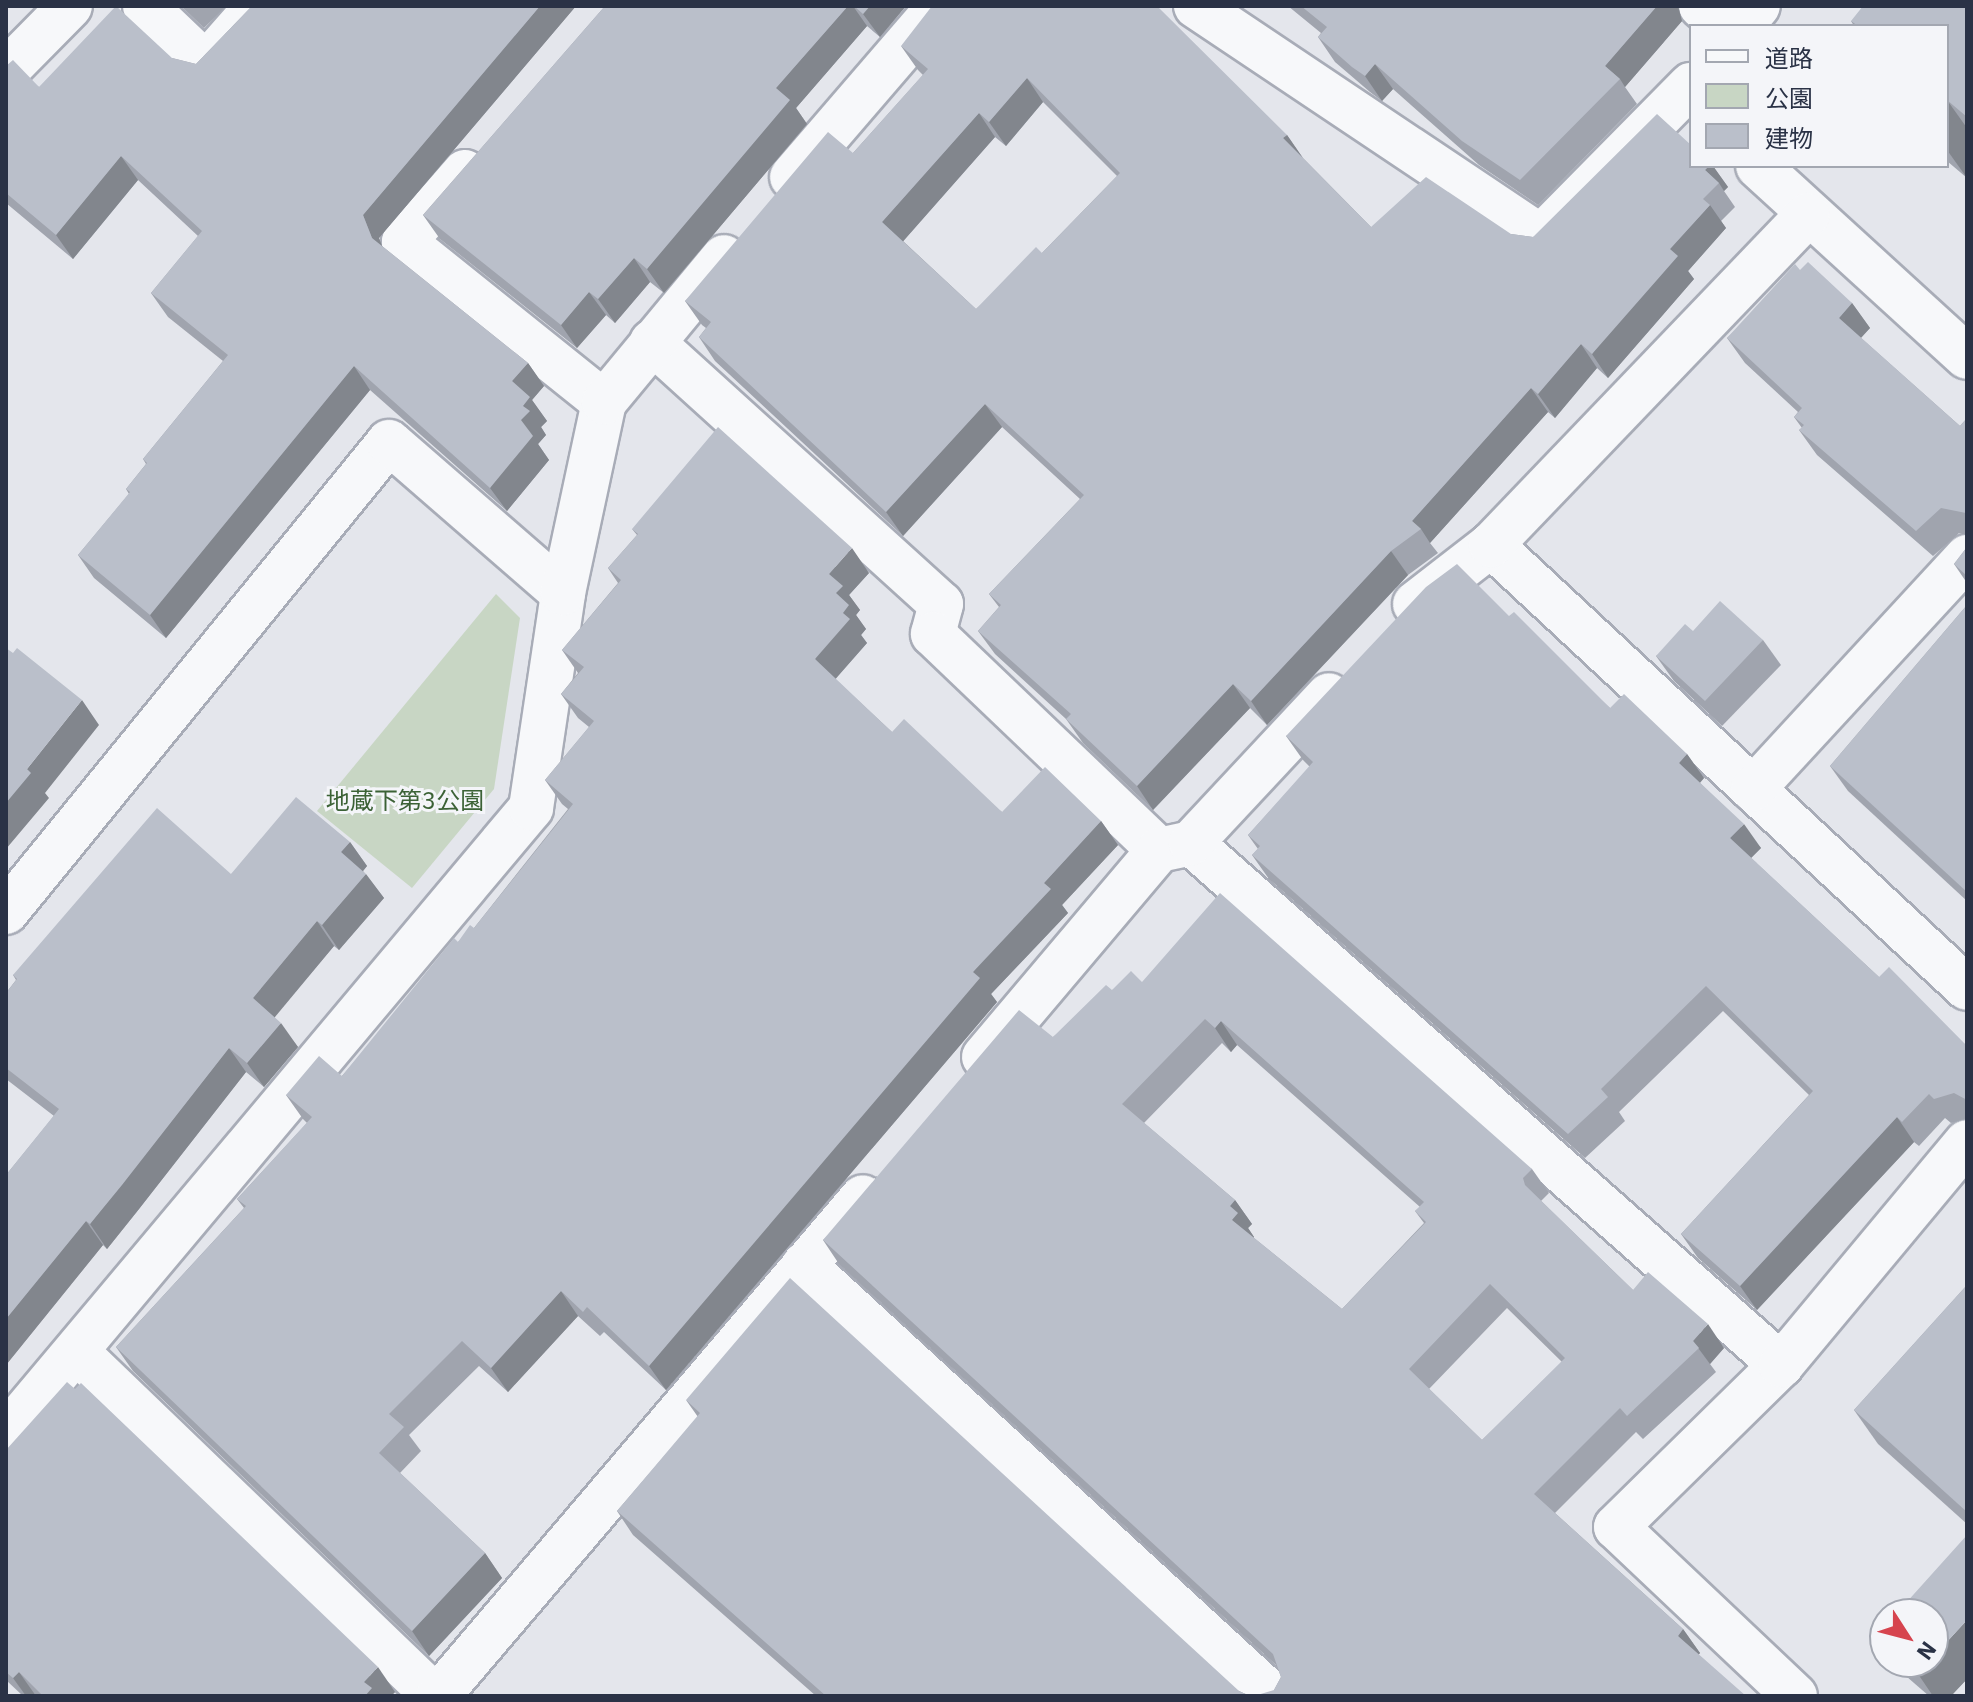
<!DOCTYPE html>
<meta charset="utf-8">
<style>
body{margin:0}
#map{position:relative;width:1973px;height:1702px;overflow:hidden;background:#e4e6ec;font-family:"IBM Plex Sans","Noto Sans JP",sans-serif}
div>[style]{position:absolute}
[style*='--x']{left:calc(var(--x)*1px);top:calc(var(--y)*1px);width:calc(var(--w)*1px);rotate:calc(var(--a)*1deg)}
.green>*{inset:0;background:#c8d6c4}
.roads{filter:drop-shadow(2px 0 #a8acb7) drop-shadow(-2px 0 #a8acb7) drop-shadow(0 2px #a8acb7) drop-shadow(0 -2px #a8acb7)}
.minor>*{height:44px;margin:-22px;padding:0 22px;transform-origin:22px;border-radius:22px;background:#f7f8fa}
.wall>*{inset:0;background:#a0a4ae}
.shaded-wall>*{inset:0;background:#82868d}
.building>*{inset:0;background:#babfca}
span{translate:-50% -50%;white-space:nowrap;text-align:center;line-height:1.15;-webkit-text-stroke:6px #f4f5f9;paint-order:stroke}
.park-label{font-size:24px;color:#3c6236}
.frame{position:absolute;inset:0;border:8px solid #2a3246;pointer-events:none}
.legend{position:absolute;left:1689px;top:24px;width:260px;height:144px;box-sizing:border-box;background:#f4f5f9;border:2px solid #a3a7b1;margin:0;padding:10px 14px;list-style:none;font-size:24px;color:#2a3246}
.legend li{display:flex;align-items:center;gap:16px;height:40px}
.legend b{width:40px;border:2px solid #a3a7b1}
.north{position:absolute;left:1869px;top:1598px;width:80px;height:80px;box-sizing:border-box;background:#f4f5f9;border:2px solid #a3a7b1;border-radius:50%;rotate:126deg;font-size:22px;font-weight:700;line-height:32px;text-align:center;color:#2a3246}
.north::after{content:'';display:block;margin:auto;width:28px;height:36px;background:#d6444f;clip-path:polygon(50% 0,100% 100%,50% 72%,0 100%)}
</style>
<div id="map">
<div class="green">
<div style="clip-path:polygon(496px 594px,520px 618px,494px 789px,412px 888px,317px 811px)"></div>
</div>
<div class="roads">
<div class="minor">
<div style="--x:145;--y:6;--w:84;--a:43.6"></div>
<div style="--x:206;--y:64;--w:77;--a:-48.7"></div>
<div style="--x:1196;--y:6;--w:415;--a:33.8"></div>
<div style="--x:1541;--y:237;--w:214;--a:-45.4"></div>
<div style="--x:1701;--y:6;--w:30;--a:41"></div>
<div style="--x:1741;--y:26;--w:26;--a:-50"></div>
<div style="--x:6;--y:71;--w:91;--a:-45.4"></div>
<div style="--x:1758;--y:166;--w:283;--a:42.4"></div>
<div style="--x:465;--y:172;--w:93;--a:131.1"></div>
<div style="--x:404;--y:242;--w:256;--a:38.7"></div>
<div style="--x:792;--y:177;--w:225;--a:-49.3"></div>
<div style="--x:652;--y:342;--w:390;--a:42.2"></div>
<div style="--x:941;--y:604;--w:31;--a:105"></div>
<div style="--x:933;--y:634;--w:313;--a:43.7"></div>
<div style="--x:1491;--y:545;--w:650;--a:42.94"></div>
<div style="--x:1415;--y:604;--w:96;--a:-37.8"></div>
<div style="--x:1491;--y:545;--w:457;--a:-46.2"></div>
<div style="--x:1753;--y:789;--w:316;--a:-47.3"></div>
<div style="--x:1191;--y:843;--w:788;--a:41.5"></div>
<div style="--x:6;--y:912;--w:606;--a:-50.82"></div>
<div style="--x:389;--y:442;--w:230;--a:41"></div>
<div style="--x:984;--y:1057;--w:271;--a:-49.8"></div>
<div style="--x:1159;--y:850;--w:33;--a:-12"></div>
<div style="--x:1191;--y:843;--w:202;--a:-47"></div>
<div style="--x:804;--y:1265;--w:637;--a:42.58"></div>
<div style="--x:77;--y:1352;--w:496;--a:43.9"></div>
<div style="--x:6;--y:1434;--w:817;--a:-50.01"></div>
<div style="--x:531;--y:808;--w:217;--a:-81.5"></div>
<div style="--x:563;--y:593;--w:195;--a:-77.9"></div>
<div style="--x:604;--y:402;--w:188;--a:-50.4"></div>
<div style="--x:438;--y:1696;--w:655;--a:-49.58"></div>
<div style="--x:1795;--y:1696;--w:246;--a:-136.6"></div>
<div style="--x:1616;--y:1527;--w:231;--a:-44.5"></div>
<div style="--x:1781;--y:1365;--w:290;--a:-50.2"></div>
</div>
</div>
<div class="wall">
<div style="clip-path:polygon(181px 6px,226px 6px,204px 28px)"></div>
<div style="clip-path:polygon(252px 6px,576px 6px,379px 238px,382px 246px,528px 363px,544px 386px,532px 400px,547px 421px,541px 427px,546px 435px,538px 444px,549px 460px,507px 511px,370px 390px,166px 638px,94px 578px,78px 555px,129px 494px,126px 489px,146px 464px,143px 459px,223px 361px,168px 317px,151px 293px,198px 236px,138px 180px,73px 259px,6px 203px,6px 66px,39px 87px,172px 58px,196px 64px)"></div>
<div style="clip-path:polygon(605px 6px,906px 6px,880px 37px,867px 26px,796px 108px,807px 124px,664px 293px,650px 282px,615px 323px,606px 315px,577px 348px,440px 239px,423px 215px)"></div>
<div style="clip-path:polygon(1288px 6px,1678px 6px,1682px 21px,1625px 87px,1637px 104px,1538px 205px,1479px 165px,1393px 89px,1382px 101px,1370px 92px,1335px 62px,1318px 37px,1321px 33px)"></div>
<div style="clip-path:polygon(1967px 6px,1967px 178px,1947px 161px,1947px 26px,1854px 26px,1851px 21px)"></div>
<div style="clip-path:polygon(evenodd,901px 46px,1287px 135px,1302px 157px,1371px 227px,1511px 234px,1533px 237px,1691px 166px,1713px 166px,1728px 187px,1724px 191px,1735px 207px,1721px 221px,1726px 228px,1688px 271px,1694px 279px,1608px 378px,1597px 368px,1555px 418px,1548px 412px,1430px 543px,1438px 553px,1408px 575px,1267px 725px,1250px 708px,1153px 810px,1083px 743px,1066px 719px,995px 654px,978px 631px,999px 607px,989px 594px,1080px 499px,1002px 427px,903px 536px,715px 361px,699px 337px,706px 328px,702px 325px,685px 301px,853px 153px,923px 75px,918px 70px,901px 46px,1043px 102px,1117px 176px,1042px 253px,976px 309px,903px 241px,995px 137px,1006px 146px,1043px 102px)"></div>
<div style="clip-path:polygon(1800px 270px,1852px 303px,1870px 328px,1861px 338px,1960px 426px,1967px 418px,1967px 535px,1959px 533px,1933px 556px,1817px 455px,1799px 430px,1802px 428px,1794px 417px,1798px 412px,1745px 363px,1727px 338px)"></div>
<div style="clip-path:polygon(632px 529px,869px 573px,849px 595px,860px 610px,856px 615px,866px 629px,861px 635px,867px 643px,835px 679px,892px 732px,1002px 812px,1101px 821px,1118px 845px,1062px 905px,1068px 913px,991px 994px,997px 1002px,666px 1390px,604px 1332px,600px 1336px,578px 1316px,508px 1392px,479px 1366px,409px 1435px,421px 1451px,400px 1473px,485px 1553px,502px 1578px,429px 1656px,133px 1371px,116px 1347px,244px 1208px,237px 1199px,307px 1123px,303px 1119px,286px 1095px,342px 1076px,458px 942px,474px 928px,568px 809px,562px 804px,545px 780px,589px 727px,578px 718px,561px 694px,578px 673px,562px 650px,618px 583px,608px 568px,637px 535px)"></div>
<div style="clip-path:polygon(1967px 547px,1967px 583px,1954px 564px)"></div>
<div style="clip-path:polygon(1967px 605px,1967px 901px,1848px 791px,1830px 766px)"></div>
<div style="clip-path:polygon(1509px 616px,1610px 708px,1687px 754px,1704px 778px,1700px 783px,1761px 848px,1751px 858px,1879px 977px,1967px 1046px,1967px 1118px,1951px 1123px,1945px 1118px,1919px 1146px,1914px 1142px,1757px 1310px,1698px 1258px,1681px 1234px,1809px 1095px,1723px 1011px,1619px 1112px,1625px 1121px,1585px 1158px,1269px 879px,1252px 855px,1258px 849px,1248px 835px,1310px 767px,1303px 760px,1286px 736px)"></div>
<div style="clip-path:polygon(1693px 631px,1763px 640px,1781px 665px,1722px 726px,1674px 681px,1656px 656px)"></div>
<div style="clip-path:polygon(350px 842px,367px 866px,363px 871px,384px 898px,339px 950px,334px 946px,274px 1017px,298px 1047px,264px 1087px,246px 1072px,139px 1209px,107px 1249px,103px 1245px,6px 1365px,6px 1175px,54px 1116px,6px 1079px,6px 993px,16px 980px,13px 975px,231px 874px)"></div>
<div style="clip-path:polygon(evenodd,1142px 982px,1532px 1169px,1549px 1193px,1541px 1201px,1633px 1290px,1724px 1348px,1710px 1364px,1716px 1372px,1643px 1439px,1636px 1432px,1555px 1513px,1683px 1629px,1700px 1653px,1699px 1654px,1274px 1690px,1281px 1677px,1277px 1666px,839px 1264px,823px 1240px,1053px 1037px,1112px 990px,1142px 982px,1222px 1043px,1231px 1052px,1237px 1045px,1420px 1207px,1415px 1211px,1424px 1223px,1342px 1309px,1254px 1238px,1254px 1237px,1248px 1228px,1252px 1224px,1235px 1200px,1144px 1123px,1222px 1043px,1142px 982px,1507px 1308px,1562px 1362px,1482px 1440px,1429px 1389px,1507px 1308px)"></div>
<div style="clip-path:polygon(1967px 1285px,1967px 1524px,1878px 1444px,1854px 1410px)"></div>
<div style="clip-path:polygon(686px 1400px,1239px 1691px,1250px 1696px,816px 1696px,633px 1535px,617px 1511px,698px 1417px)"></div>
<div style="clip-path:polygon(6px 1450px,395px 1692px,391px 1696px,23px 1696px,6px 1680px)"></div>
<div style="clip-path:polygon(1894px 1662px,1933px 1662px,1967px 1679px,1951px 1696px,1929px 1696px,1899px 1670px)"></div>
</div>
<div class="shaded-wall">
<div style="clip-path:polygon(540px 6px,576px 6px,379px 238px,388px 262px,372px 238px,363px 215px)"></div>
<div style="clip-path:polygon(848px 6px,853px 6px,867px 26px,796px 108px,807px 124px,664px 293px,647px 269px,776px 88px)"></div>
<div style="clip-path:polygon(870px 6px,906px 6px,880px 37px,863px 14px)"></div>
<div style="clip-path:polygon(1657px 6px,1678px 6px,1682px 21px,1625px 87px,1620px 79px,1605px 66px)"></div>
<div style="clip-path:polygon(1375px 64px,1393px 89px,1382px 101px,1365px 76px)"></div>
<div style="clip-path:polygon(1027px 78px,1043px 102px,1006px 146px,989px 122px)"></div>
<div style="clip-path:polygon(1947px 100px,1967px 128px,1967px 178px,1947px 150px)"></div>
<div style="clip-path:polygon(979px 113px,995px 137px,899px 246px,882px 222px)"></div>
<div style="clip-path:polygon(1287px 135px,1303px 158px,1283px 138px)"></div>
<div style="clip-path:polygon(121px 156px,138px 180px,73px 259px,56px 235px)"></div>
<div style="clip-path:polygon(1709px 166px,1713px 166px,1728px 187px,1724px 191px,1719px 183px,1705px 170px)"></div>
<div style="clip-path:polygon(1710px 205px,1726px 228px,1688px 271px,1694px 279px,1608px 378px,1592px 354px,1670px 249px)"></div>
<div style="clip-path:polygon(634px 258px,650px 282px,615px 323px,598px 299px)"></div>
<div style="clip-path:polygon(589px 292px,606px 315px,577px 348px,561px 325px)"></div>
<div style="clip-path:polygon(1852px 303px,1870px 328px,1856px 343px,1839px 318px)"></div>
<div style="clip-path:polygon(1581px 344px,1597px 368px,1555px 418px,1538px 394px)"></div>
<div style="clip-path:polygon(528px 363px,544px 386px,532px 400px,547px 421px,541px 427px,546px 435px,538px 444px,549px 460px,507px 511px,490px 488px,521px 420px,523px 406px,512px 381px)"></div>
<div style="clip-path:polygon(354px 366px,370px 390px,166px 638px,150px 615px)"></div>
<div style="clip-path:polygon(1531px 388px,1548px 412px,1430px 543px,1421px 529px,1412px 521px)"></div>
<div style="clip-path:polygon(985px 404px,1002px 427px,903px 536px,886px 512px)"></div>
<div style="clip-path:polygon(852px 548px,869px 573px,849px 595px,860px 610px,856px 615px,866px 629px,861px 635px,867px 643px,832px 683px,815px 659px,843px 613px,829px 574px)"></div>
<div style="clip-path:polygon(1391px 551px,1408px 575px,1267px 725px,1251px 701px)"></div>
<div style="clip-path:polygon(1233px 684px,1250px 708px,1153px 810px,1137px 786px)"></div>
<div style="clip-path:polygon(82px 700px,99px 725px,45px 793px,49px 798px,6px 849px,6px 803px,27px 769px)"></div>
<div style="clip-path:polygon(1687px 754px,1704px 778px,1696px 787px,1679px 763px)"></div>
<div style="clip-path:polygon(1101px 821px,1118px 845px,1062px 905px,1068px 913px,991px 994px,997px 1002px,666px 1390px,649px 1366px,973px 972px,1044px 883px)"></div>
<div style="clip-path:polygon(1744px 824px,1761px 848px,1747px 862px,1730px 838px)"></div>
<div style="clip-path:polygon(350px 842px,367px 866px,358px 877px,341px 852px)"></div>
<div style="clip-path:polygon(366px 874px,384px 898px,339px 950px,322px 925px)"></div>
<div style="clip-path:polygon(317px 921px,334px 946px,270px 1023px,253px 998px)"></div>
<div style="clip-path:polygon(1221px 1021px,1237px 1045px,1231px 1052px,1215px 1028px)"></div>
<div style="clip-path:polygon(281px 1023px,298px 1047px,264px 1087px,247px 1063px)"></div>
<div style="clip-path:polygon(229px 1048px,246px 1072px,139px 1209px,107px 1249px,90px 1224px)"></div>
<div style="clip-path:polygon(1897px 1117px,1914px 1142px,1757px 1310px,1740px 1286px)"></div>
<div style="clip-path:polygon(1235px 1200px,1252px 1224px,1248px 1228px,1254px 1237px,1248px 1244px,1232px 1220px,1230px 1206px)"></div>
<div style="clip-path:polygon(86px 1221px,103px 1245px,6px 1365px,6px 1319px)"></div>
<div style="clip-path:polygon(561px 1291px,578px 1316px,508px 1392px,491px 1368px)"></div>
<div style="clip-path:polygon(1708px 1324px,1724px 1348px,1710px 1364px,1693px 1341px)"></div>
<div style="clip-path:polygon(485px 1553px,502px 1578px,429px 1656px,412px 1631px)"></div>
<div style="clip-path:polygon(1967px 1620px,1967px 1679px,1951px 1696px,1933px 1696px,1918px 1674px,1928px 1662px,1933px 1662px,1933px 1657px)"></div>
<div style="clip-path:polygon(1683px 1629px,1700px 1653px,1694px 1660px,1678px 1636px)"></div>
<div style="clip-path:polygon(378px 1667px,395px 1692px,391px 1696px,365px 1696px,364px 1682px)"></div>
<div style="clip-path:polygon(19px 1672px,36px 1696px,26px 1696px,13px 1678px)"></div>
</div>
<div class="building">
<div style="clip-path:polygon(116px 6px,172px 58px,196px 64px,252px 6px,540px 6px,363px 215px,372px 238px,528px 363px,512px 381px,530px 397px,523px 406px,530px 411px,521px 420px,533px 436px,490px 488px,354px 366px,150px 615px,78px 555px,130px 492px,126px 489px,147px 463px,143px 459px,228px 355px,151px 293px,202px 231px,121px 156px,56px 235px,6px 193px,6px 66px,13px 60px,39px 87px)"></div>
<div style="clip-path:polygon(605px 6px,848px 6px,776px 88px,790px 100px,647px 269px,634px 258px,598px 299px,589px 292px,561px 325px,423px 215px)"></div>
<div style="clip-path:polygon(854px 6px,870px 6px,863px 14px)"></div>
<div style="clip-path:polygon(evenodd,932px 6px,1157px 6px,1287px 135px,1283px 138px,1371px 227px,1426px 177px,1511px 234px,1533px 237px,1657px 114px,1691px 145px,1691px 166px,1709px 166px,1705px 170px,1719px 183px,1703px 199px,1710px 205px,1670px 249px,1678px 256px,1592px 354px,1581px 344px,1538px 394px,1531px 388px,1412px 521px,1421px 529px,1391px 551px,1251px 701px,1233px 684px,1137px 786px,1066px 719px,1071px 714px,978px 631px,1001px 605px,989px 594px,1084px 495px,985px 404px,886px 512px,699px 337px,711px 322px,685px 301px,828px 132px,853px 153px,928px 69px,901px 46px,932px 6px,1027px 78px,1120px 173px,1042px 253px,1036px 247px,976px 309px,882px 222px,979px 113px,989px 122px,1027px 78px)"></div>
<div style="clip-path:polygon(1301px 6px,1657px 6px,1605px 66px,1620px 79px,1520px 180px,1462px 141px,1375px 64px,1365px 76px,1352px 67px,1318px 37px,1327px 27px)"></div>
<div style="clip-path:polygon(1863px 6px,1967px 6px,1967px 117px,1947px 100px,1947px 26px,1858px 26px,1851px 21px)"></div>
<div style="clip-path:polygon(1808px 262px,1852px 303px,1839px 318px,1960px 426px,1967px 418px,1967px 517px,1966px 513px,1941px 508px,1916px 531px,1799px 430px,1804px 425px,1794px 417px,1802px 408px,1727px 338px,1795px 264px,1800px 270px)"></div>
<div style="clip-path:polygon(718px 427px,852px 548px,829px 574px,843px 586px,836px 593px,849px 605px,843px 613px,850px 619px,815px 659px,892px 732px,904px 719px,1002px 812px,1045px 767px,1101px 821px,1044px 883px,1051px 889px,973px 972px,980px 978px,649px 1366px,587px 1307px,583px 1312px,561px 1291px,491px 1368px,462px 1341px,389px 1414px,404px 1427px,379px 1453px,485px 1553px,412px 1631px,116px 1347px,246px 1206px,237px 1199px,312px 1117px,286px 1095px,319px 1056px,342px 1076px,454px 938px,458px 942px,470px 925px,474px 928px,573px 804px,545px 780px,594px 721px,561px 694px,584px 667px,562px 650px,621px 580px,608px 568px,638px 534px,632px 529px)"></div>
<div style="clip-path:polygon(1967px 547px,1967px 576px,1954px 564px)"></div>
<div style="clip-path:polygon(1457px 564px,1509px 616px,1514px 612px,1610px 708px,1624px 694px,1687px 754px,1679px 763px,1744px 824px,1730px 838px,1879px 977px,1889px 967px,1967px 1046px,1967px 1100px,1954px 1093px,1934px 1099px,1929px 1094px,1902px 1122px,1897px 1117px,1740px 1286px,1681px 1234px,1813px 1091px,1706px 986px,1601px 1089px,1608px 1097px,1568px 1134px,1252px 855px,1260px 846px,1248px 835px,1313px 762px,1286px 736px,1426px 587px)"></div>
<div style="clip-path:polygon(1720px 601px,1763px 640px,1705px 701px,1656px 656px,1685px 624px,1693px 631px)"></div>
<div style="clip-path:polygon(1967px 605px,1967px 892px,1830px 766px)"></div>
<div style="clip-path:polygon(6px 648px,13px 653px,17px 648px,82px 700px,27px 769px,31px 773px,6px 803px)"></div>
<div style="clip-path:polygon(296px 797px,350px 842px,341px 852px,366px 874px,322px 925px,317px 921px,253px 998px,281px 1023px,247px 1063px,229px 1048px,122px 1185px,90px 1224px,86px 1221px,6px 1319px,6px 1175px,59px 1109px,6px 1068px,6px 993px,17px 979px,13px 975px,157px 808px,231px 874px)"></div>
<div style="clip-path:polygon(evenodd,1220px 893px,1532px 1169px,1523px 1178px,1525px 1185px,1633px 1290px,1648px 1272px,1708px 1324px,1693px 1341px,1699px 1348px,1627px 1416px,1620px 1408px,1534px 1494px,1683px 1629px,1678px 1636px,1746px 1696px,1254px 1696px,1274px 1690px,1281px 1677px,1273px 1654px,823px 1240px,1019px 1010px,1053px 1037px,1106px 985px,1112px 990px,1131px 971px,1142px 982px,1220px 893px,1205px 1019px,1215px 1028px,1221px 1021px,1424px 1202px,1415px 1211px,1426px 1222px,1342px 1309px,1232px 1220px,1238px 1213px,1230px 1206px,1235px 1200px,1122px 1104px,1205px 1019px,1220px 893px,1490px 1284px,1565px 1358px,1482px 1440px,1409px 1369px,1490px 1284px)"></div>
<div style="clip-path:polygon(790px 1278px,1239px 1691px,1250px 1696px,826px 1696px,617px 1511px,700px 1413px,686px 1400px)"></div>
<div style="clip-path:polygon(1967px 1285px,1967px 1512px,1854px 1410px)"></div>
<div style="clip-path:polygon(67px 1382px,75px 1389px,81px 1383px,378px 1667px,364px 1682px,372px 1688px,365px 1696px,43px 1696px,19px 1672px,13px 1678px,6px 1672px,6px 1450px)"></div>
<div style="clip-path:polygon(1967px 1535px,1967px 1620px,1933px 1657px,1933px 1614px,1896px 1614px)"></div>
<div style="clip-path:polygon(1885px 1626px,1885px 1645px,1876px 1636px)"></div>
<div style="clip-path:polygon(1904px 1662px,1928px 1662px,1918px 1674px)"></div>
</div>
<div class="park-label">
<span style="left:405px;top:801px">地蔵下第3公園</span>
</div>
<div class="frame"></div>
<ul class="legend">
<li><b style="height:10px;background:#f7f8fa"></b>道路</li>
<li><b style="height:22px;background:#c8d6c4"></b>公園</li>
<li><b style="height:22px;background:#babfca"></b>建物</li>
</ul>
<div class="north">N</div>
</div>
